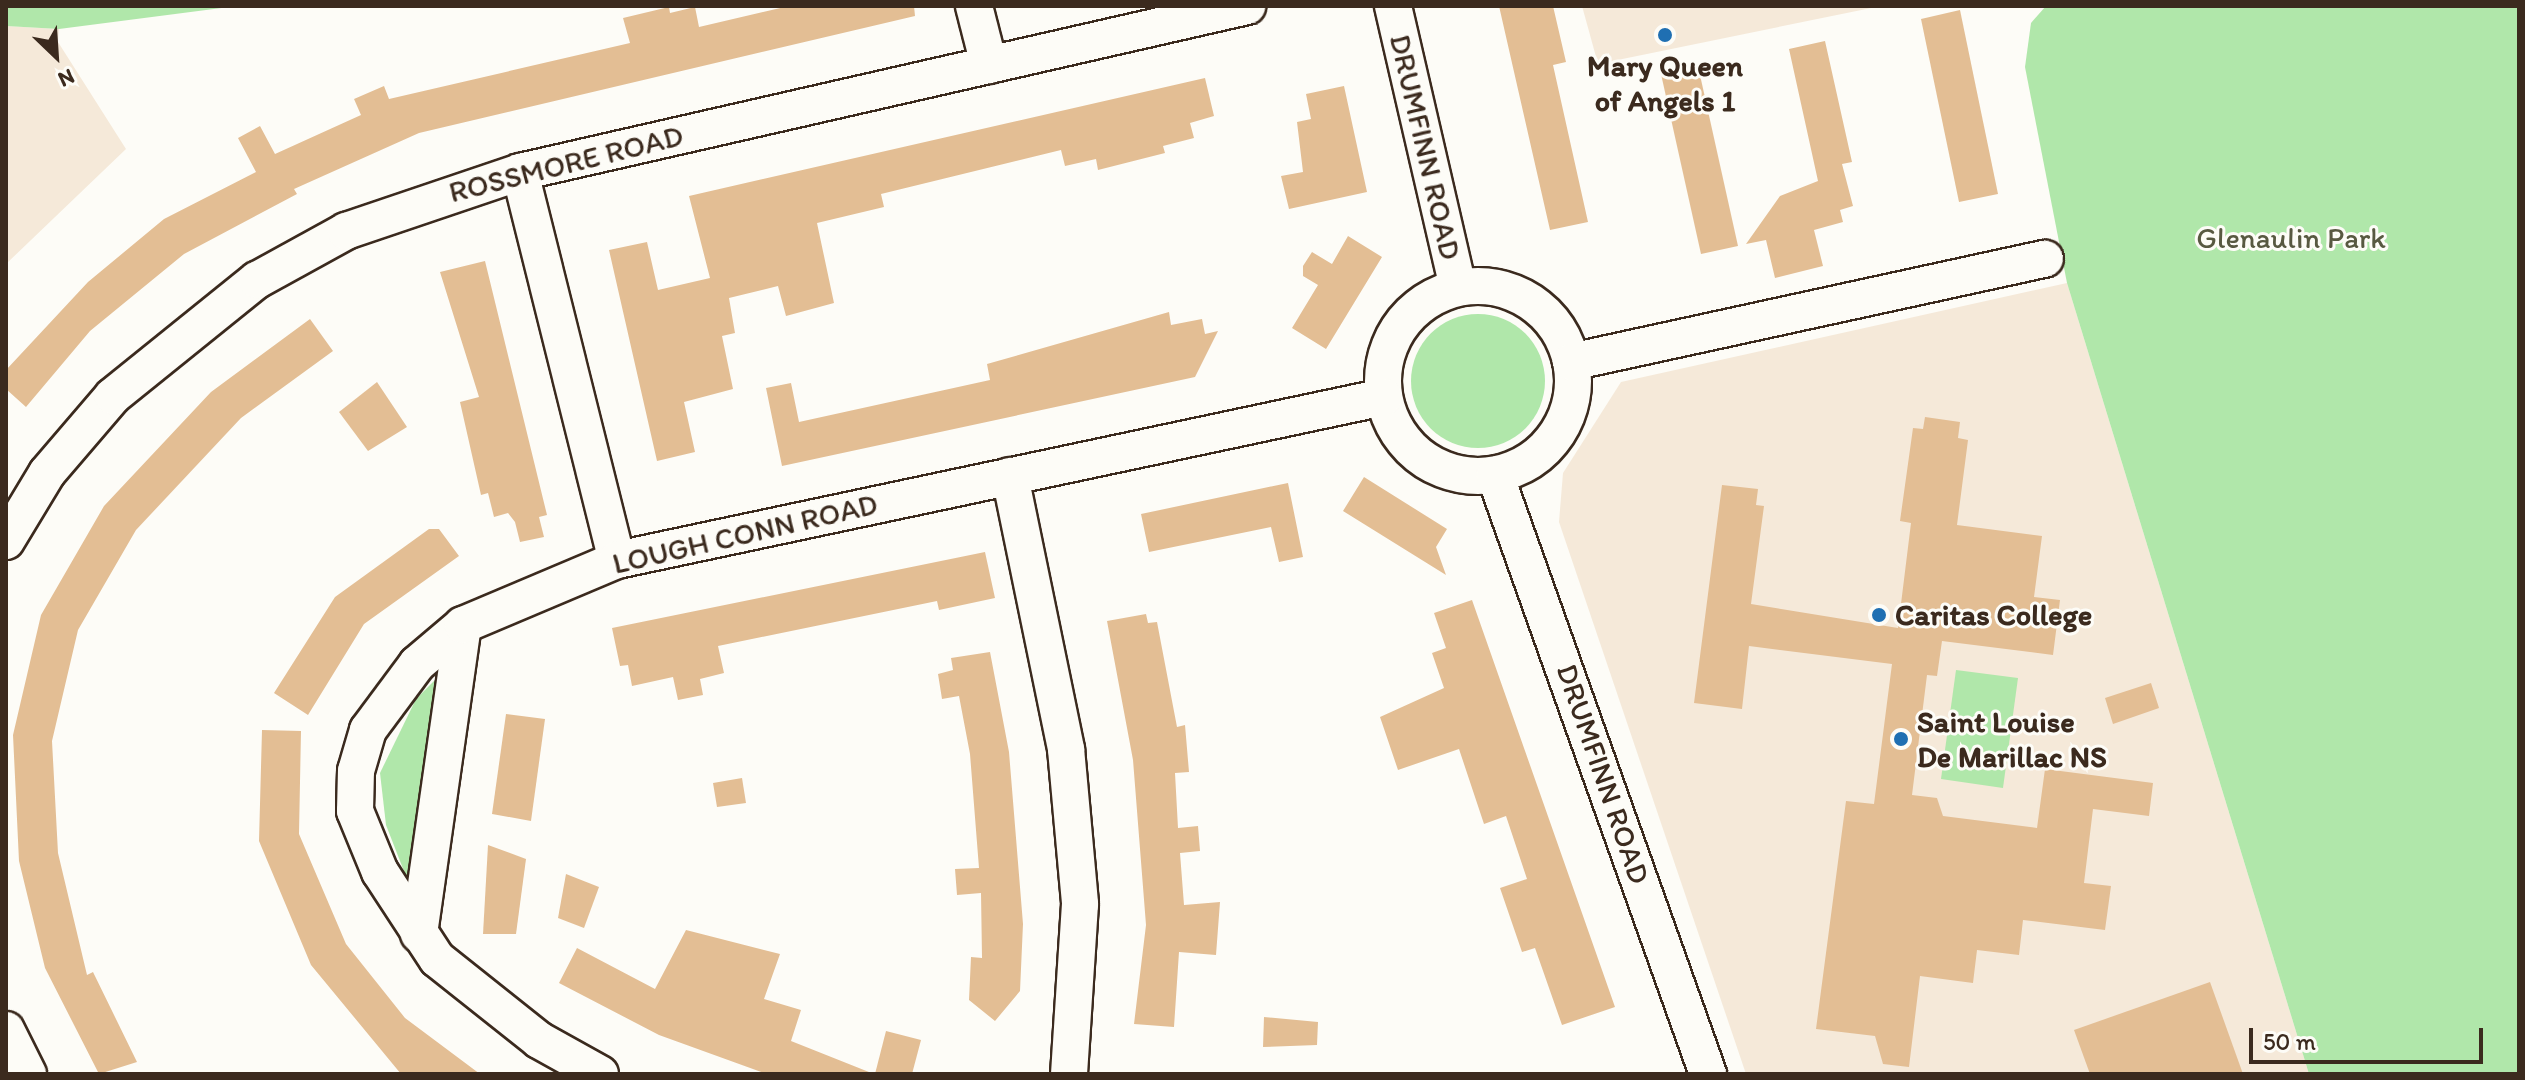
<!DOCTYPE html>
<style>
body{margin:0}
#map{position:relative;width:2525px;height:1080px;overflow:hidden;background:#fdfcf7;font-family:Itim,sans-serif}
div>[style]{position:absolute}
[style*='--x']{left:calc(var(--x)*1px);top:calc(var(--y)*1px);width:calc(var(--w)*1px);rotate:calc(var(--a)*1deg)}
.built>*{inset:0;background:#f5e9d9}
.green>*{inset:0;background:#b0e7aa}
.round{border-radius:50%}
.building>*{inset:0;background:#e3be94}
.roads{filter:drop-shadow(2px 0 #3b2a1e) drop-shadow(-2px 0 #3b2a1e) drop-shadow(0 2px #3b2a1e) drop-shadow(0 -2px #3b2a1e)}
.minor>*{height:36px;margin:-18px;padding:0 18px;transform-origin:18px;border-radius:18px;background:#fdfcf7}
.minor>.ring{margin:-18px;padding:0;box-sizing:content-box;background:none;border:36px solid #fdfcf7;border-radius:50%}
.dots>*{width:22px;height:22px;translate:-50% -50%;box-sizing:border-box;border:4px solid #fdfcf7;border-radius:50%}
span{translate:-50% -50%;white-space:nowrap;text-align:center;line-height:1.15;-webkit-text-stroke:6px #fdfcf7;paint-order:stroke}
.poi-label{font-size:30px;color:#3b2a1e;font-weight:700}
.left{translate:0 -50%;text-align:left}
.street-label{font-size:30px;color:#3b2a1e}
.park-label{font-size:30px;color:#585941}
.frame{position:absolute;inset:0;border:8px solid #3b2a1e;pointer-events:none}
.north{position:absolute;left:16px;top:16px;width:80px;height:80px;-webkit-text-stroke:6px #fdfcf7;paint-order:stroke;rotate:155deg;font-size:22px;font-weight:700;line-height:32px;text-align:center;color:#3b2a1e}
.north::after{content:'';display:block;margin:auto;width:28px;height:36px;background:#3b2a1e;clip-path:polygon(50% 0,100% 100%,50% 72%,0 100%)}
.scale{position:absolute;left:2249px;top:1028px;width:234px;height:36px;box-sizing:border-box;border:4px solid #3b2a1e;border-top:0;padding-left:10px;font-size:24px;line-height:28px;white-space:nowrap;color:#3b2a1e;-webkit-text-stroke:6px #fdfcf7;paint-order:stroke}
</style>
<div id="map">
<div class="built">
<div style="clip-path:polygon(1582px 6px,1881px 6px,1598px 64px)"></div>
<div style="clip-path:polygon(6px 26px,59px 29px,58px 42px,126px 149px,6px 264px)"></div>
<div style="clip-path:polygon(2067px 283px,2309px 1074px,1746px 1074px,1559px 522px,1563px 473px,1621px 382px)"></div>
</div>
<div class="green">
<div style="clip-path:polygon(6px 6px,237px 6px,59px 29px,6px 26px)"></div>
<div style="clip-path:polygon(2046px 6px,2519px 6px,2519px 1074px,2309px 1074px,2067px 283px,2025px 67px,2031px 23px)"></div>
<div class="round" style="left:1411px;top:314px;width:134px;height:134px"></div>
<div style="clip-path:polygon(445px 670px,414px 897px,386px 825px,380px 773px,416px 699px)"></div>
<div style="clip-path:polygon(1956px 670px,2018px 678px,2003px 788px,1941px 779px)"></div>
</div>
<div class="building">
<div style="clip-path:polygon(789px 6px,914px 6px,915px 16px,419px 133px,294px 189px,297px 194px,184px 254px,90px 331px,26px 407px,6px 389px,6px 370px,88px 282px,164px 219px,256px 172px,238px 138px,260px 126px,275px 154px,361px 115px,354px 99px,384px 86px,389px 99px,630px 43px,623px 18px,669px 7px,670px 13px,695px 7px,699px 27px)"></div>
<div style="clip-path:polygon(1499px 6px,1553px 6px,1566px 62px,1553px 65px,1588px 222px,1550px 230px)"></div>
<div style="clip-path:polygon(1960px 10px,1998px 194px,1959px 202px,1921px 19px)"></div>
<div style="clip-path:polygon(1825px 41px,1852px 162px,1842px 164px,1853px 206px,1840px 210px,1843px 222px,1814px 230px,1823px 266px,1775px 278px,1766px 240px,1746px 244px,1780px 196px,1818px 181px,1789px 49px)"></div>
<div style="clip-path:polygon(1698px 66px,1738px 246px,1701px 254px,1661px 74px)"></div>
<div style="clip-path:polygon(1205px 78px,1214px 116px,1190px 123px,1194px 138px,1163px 146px,1165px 153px,1098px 170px,1096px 159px,1065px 166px,1061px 150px,881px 194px,884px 207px,817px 223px,834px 303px,786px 316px,778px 286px,729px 298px,735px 333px,722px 336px,733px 389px,684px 402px,695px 452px,657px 461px,609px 250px,647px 242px,658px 290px,710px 278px,689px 196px)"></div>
<div style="clip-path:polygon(1344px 86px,1367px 192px,1289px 209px,1281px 176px,1303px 172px,1297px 122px,1311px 119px,1306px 94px)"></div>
<div style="clip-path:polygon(1348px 236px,1382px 257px,1326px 349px,1292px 328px,1318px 285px,1303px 276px,1303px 266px,1312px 252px,1332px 264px)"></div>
<div style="clip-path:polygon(485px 261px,547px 515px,539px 517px,544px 537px,520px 542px,515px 522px,508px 513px,494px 517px,488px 493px,481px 495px,460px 402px,479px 397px,440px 272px)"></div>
<div style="clip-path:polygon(1169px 312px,1171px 325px,1202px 319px,1205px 334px,1218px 331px,1195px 377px,782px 466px,766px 388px,791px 383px,799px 422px,990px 380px,987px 364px)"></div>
<div style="clip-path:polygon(310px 319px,333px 351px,241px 418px,136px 530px,78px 630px,52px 741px,58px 853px,87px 975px,93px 972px,137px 1062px,99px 1074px,45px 968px,19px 861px,13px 735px,41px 615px,104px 506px,211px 392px)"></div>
<div style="clip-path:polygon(377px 382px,407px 427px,368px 451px,339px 412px)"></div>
<div style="clip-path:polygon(1925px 417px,1960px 422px,1958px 438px,1968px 440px,1957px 525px,2042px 536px,2034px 597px,2060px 600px,2053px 655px,1942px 641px,1937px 676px,1927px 675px,1912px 795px,1937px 798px,1943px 816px,2037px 828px,2045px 769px,2153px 783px,2149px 816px,2093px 809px,2084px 883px,2111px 886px,2105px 930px,2023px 920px,2019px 955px,1977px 950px,1973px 983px,1920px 976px,1909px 1067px,1883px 1064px,1875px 1036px,1816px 1029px,1846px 801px,1874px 804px,1892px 664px,1749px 646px,1742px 709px,1694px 703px,1722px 485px,1758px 489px,1756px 505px,1764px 506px,1751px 604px,1898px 628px,1911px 523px,1900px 521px,1913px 428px,1923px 429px)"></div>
<div style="clip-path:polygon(1364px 477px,1447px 529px,1436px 547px,1446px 575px,1343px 511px)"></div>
<div style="clip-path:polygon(1288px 483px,1303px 557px,1279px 562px,1271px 527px,1149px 552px,1141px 514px)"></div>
<div style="clip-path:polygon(429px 529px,439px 529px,459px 556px,364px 624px,308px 715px,274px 693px,335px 597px)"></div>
<div style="clip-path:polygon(985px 552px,995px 598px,939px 610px,937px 601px,718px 646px,724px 673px,700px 679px,703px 695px,678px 700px,673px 677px,632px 686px,628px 665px,620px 666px,612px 628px)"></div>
<div style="clip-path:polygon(1472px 600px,1615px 1007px,1562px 1025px,1535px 948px,1522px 952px,1500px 888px,1527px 879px,1506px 816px,1484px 824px,1459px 749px,1398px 770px,1380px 717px,1444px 688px,1432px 653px,1446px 648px,1434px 613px)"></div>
<div style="clip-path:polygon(1146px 614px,1148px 623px,1157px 622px,1177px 727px,1185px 725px,1189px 772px,1175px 773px,1178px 828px,1198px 826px,1200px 851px,1180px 853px,1184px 905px,1220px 902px,1216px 955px,1179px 952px,1174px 1027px,1134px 1024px,1146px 925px,1133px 760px,1107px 621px)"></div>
<div style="clip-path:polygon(990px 652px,1009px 752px,1023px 924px,1020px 991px,995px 1021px,969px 1000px,971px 957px,982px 958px,981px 893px,957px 895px,955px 869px,979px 868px,970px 754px,959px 696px,942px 699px,938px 674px,953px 670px,951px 658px)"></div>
<div style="clip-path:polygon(2151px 683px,2159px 708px,2113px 724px,2105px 698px)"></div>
<div style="clip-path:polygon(506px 714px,545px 719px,531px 821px,492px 814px)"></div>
<div style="clip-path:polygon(262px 730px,301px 731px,299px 834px,346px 944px,405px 1018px,480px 1074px,401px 1074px,311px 965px,259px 841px)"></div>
<div style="clip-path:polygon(742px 778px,746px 803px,717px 807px,713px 783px)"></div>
<div style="clip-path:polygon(488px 845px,526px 859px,516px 934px,483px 934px)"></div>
<div style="clip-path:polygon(566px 874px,599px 887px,584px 928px,558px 918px)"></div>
<div style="clip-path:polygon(686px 930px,780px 954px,764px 999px,801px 1010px,791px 1041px,874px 1074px,767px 1074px,659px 1035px,559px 983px,577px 948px,655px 989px)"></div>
<div style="clip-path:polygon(2210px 982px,2243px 1074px,2090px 1074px,2074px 1030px)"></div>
<div style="clip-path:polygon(1264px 1017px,1318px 1022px,1317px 1045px,1263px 1047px)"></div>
<div style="clip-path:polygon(886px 1031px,921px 1040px,912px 1074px,875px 1074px)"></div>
</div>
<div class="roads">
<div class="minor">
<div style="--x:974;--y:6;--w:61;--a:75.7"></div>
<div style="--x:1393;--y:6;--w:288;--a:77"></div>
<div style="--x:520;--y:172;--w:400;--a:76"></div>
<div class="ring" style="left:1383px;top:286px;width:154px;height:154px"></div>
<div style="--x:1571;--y:362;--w:485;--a:-12.3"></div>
<div style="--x:1495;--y:475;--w:636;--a:70.42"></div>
<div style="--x:1010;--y:476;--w:279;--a:78.4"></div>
<div style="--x:1066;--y:749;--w:156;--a:84.8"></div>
<div style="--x:1080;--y:904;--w:170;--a:93.7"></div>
<div style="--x:6;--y:541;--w:79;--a:-58.9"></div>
<div style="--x:47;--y:473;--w:101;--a:-49.4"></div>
<div style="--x:113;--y:396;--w:185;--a:-38.9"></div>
<div style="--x:257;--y:280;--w:102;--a:-28.8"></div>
<div style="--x:346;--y:231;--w:184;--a:-18.7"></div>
<div style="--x:520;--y:172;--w:746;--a:-12.86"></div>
<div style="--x:419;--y:934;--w:312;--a:-81.9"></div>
<div style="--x:6;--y:1030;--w:49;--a:63.4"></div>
<div style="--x:600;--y:1074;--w:70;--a:-150.9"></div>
<div style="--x:539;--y:1040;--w:130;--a:-141.5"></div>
<div style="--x:437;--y:959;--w:104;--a:-123.2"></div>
<div style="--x:380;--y:872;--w:66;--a:-112.3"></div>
<div style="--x:355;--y:811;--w:40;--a:-88.6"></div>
<div style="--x:356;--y:771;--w:43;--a:-73.7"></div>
<div style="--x:368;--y:730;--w:82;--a:-53.4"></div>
<div style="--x:417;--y:664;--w:60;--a:-40.3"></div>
<div style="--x:463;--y:625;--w:167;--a:-22.9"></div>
<div style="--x:617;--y:560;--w:784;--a:-12"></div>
</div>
</div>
<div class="dots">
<div style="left:1665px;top:35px;background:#1f6fb2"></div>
<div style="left:1879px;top:615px;background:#1f6fb2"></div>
<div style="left:1901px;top:739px;background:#1f6fb2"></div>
</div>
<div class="poi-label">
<span style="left:1665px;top:83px">Mary Queen<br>of Angels 1</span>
<span class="left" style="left:1895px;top:615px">Caritas College</span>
<span class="left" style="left:1917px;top:739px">Saint Louise<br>De Marillac NS</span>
</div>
<div class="street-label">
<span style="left:1425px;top:147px;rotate:77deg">DRUMFINN ROAD</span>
<span style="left:566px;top:164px;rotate:-14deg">ROSSMORE ROAD</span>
<span style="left:745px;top:534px;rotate:-13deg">LOUGH CONN ROAD</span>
<span style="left:1603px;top:774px;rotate:71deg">DRUMFINN ROAD</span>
</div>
<div class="park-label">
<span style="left:2291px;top:238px">Glenaulin Park</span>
</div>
<div class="frame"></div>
<div class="north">N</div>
<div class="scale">50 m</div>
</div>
